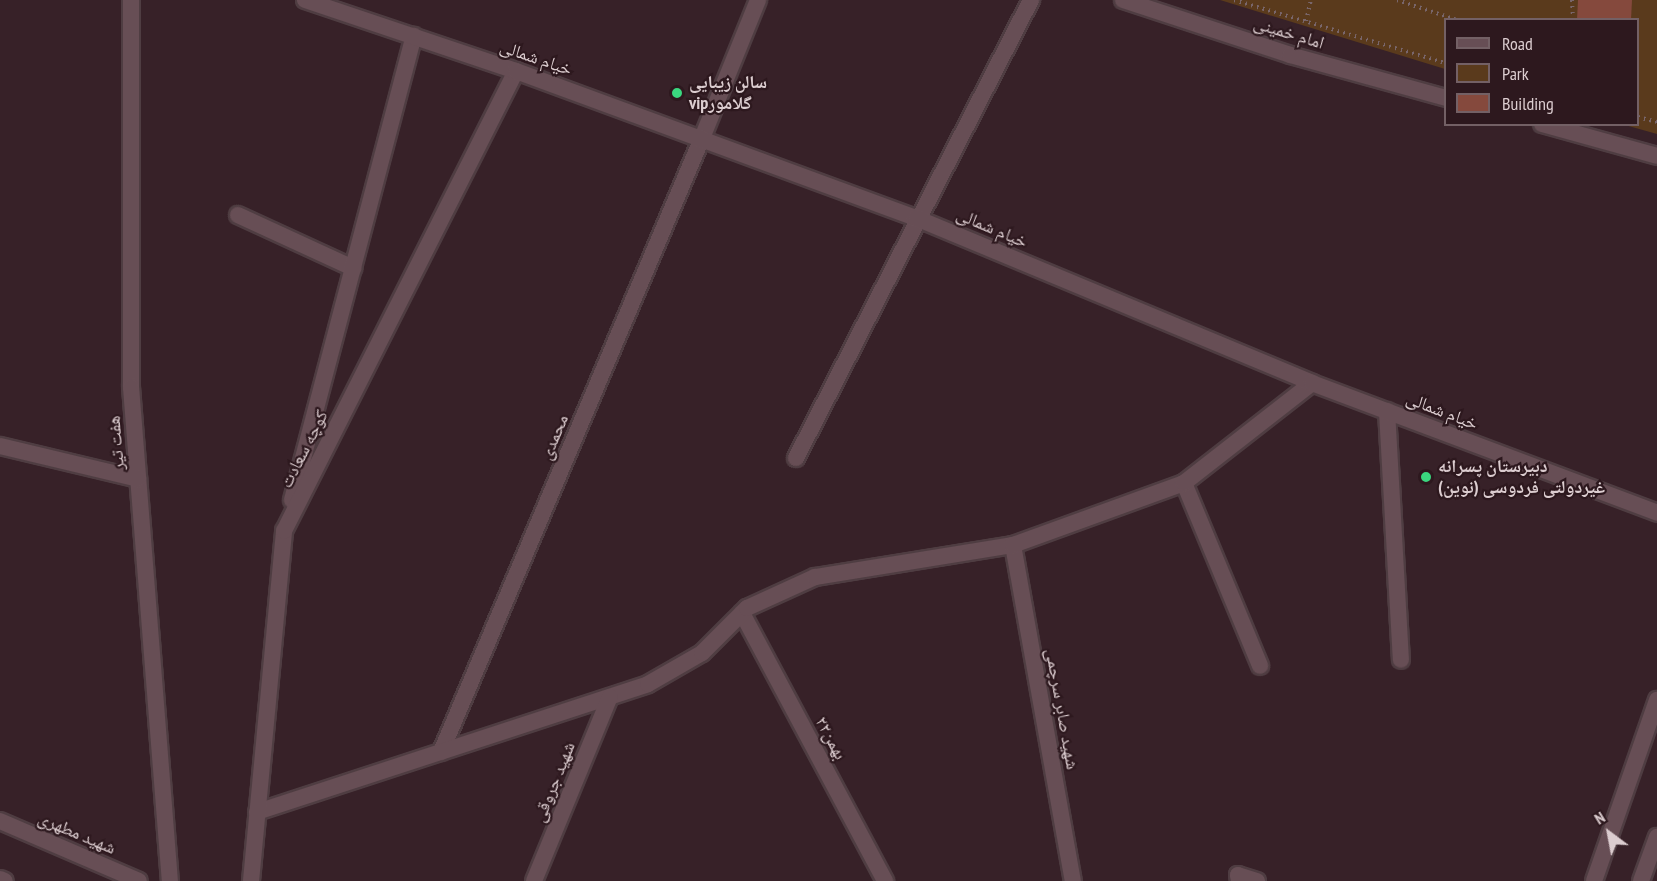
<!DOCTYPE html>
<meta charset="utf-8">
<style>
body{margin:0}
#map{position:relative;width:1657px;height:881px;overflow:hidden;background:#372128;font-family:"PT Sans Narrow","Noto Naskh Arabic",sans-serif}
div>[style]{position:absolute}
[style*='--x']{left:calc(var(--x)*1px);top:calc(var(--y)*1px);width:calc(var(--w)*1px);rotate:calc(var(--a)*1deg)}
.green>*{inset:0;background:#5a3a1c}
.building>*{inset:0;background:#85493d}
.path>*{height:4px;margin-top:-2px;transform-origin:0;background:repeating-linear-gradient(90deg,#79666b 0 1.5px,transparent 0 6px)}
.roads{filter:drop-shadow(2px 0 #4f3d42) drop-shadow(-2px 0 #4f3d42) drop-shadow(0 2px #4f3d42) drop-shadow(0 -2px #4f3d42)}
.service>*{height:16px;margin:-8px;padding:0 8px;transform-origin:8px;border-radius:8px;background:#674e55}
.minor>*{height:16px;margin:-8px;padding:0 8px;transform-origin:8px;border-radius:8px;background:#674e55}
.tertiary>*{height:16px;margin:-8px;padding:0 8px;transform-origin:8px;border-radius:8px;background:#674e55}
.secondary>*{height:16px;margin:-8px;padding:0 8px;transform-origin:8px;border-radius:8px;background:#674e55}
.dots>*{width:16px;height:16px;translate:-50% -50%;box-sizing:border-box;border:3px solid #2d181e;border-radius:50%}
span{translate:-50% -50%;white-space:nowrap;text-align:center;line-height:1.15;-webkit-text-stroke:4.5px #2d181e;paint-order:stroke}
.street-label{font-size:18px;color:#dccdd0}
.poi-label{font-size:18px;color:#dccdd0;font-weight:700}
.left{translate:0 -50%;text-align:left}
.legend{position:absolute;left:1444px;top:18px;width:195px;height:108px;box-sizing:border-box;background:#2d181e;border:2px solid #736065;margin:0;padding:8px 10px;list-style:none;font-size:18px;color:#dccdd0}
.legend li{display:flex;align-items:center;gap:12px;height:30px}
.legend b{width:30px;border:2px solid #736065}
.north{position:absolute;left:1579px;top:803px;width:60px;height:60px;-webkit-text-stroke:4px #2d181e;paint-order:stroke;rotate:328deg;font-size:16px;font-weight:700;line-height:24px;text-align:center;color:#dccdd0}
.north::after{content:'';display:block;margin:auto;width:21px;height:27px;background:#dccdd0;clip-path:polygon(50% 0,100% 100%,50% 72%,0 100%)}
</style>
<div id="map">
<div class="green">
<div style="clip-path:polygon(1220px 0,1657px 0,1657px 134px,1625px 125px,1638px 124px,1638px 20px,1446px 20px,1445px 69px)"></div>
</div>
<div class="building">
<div style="clip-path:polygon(1578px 0,1632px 0,1631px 20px,1577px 20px)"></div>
</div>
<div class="path">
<div style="--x:1234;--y:0;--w:221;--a:16.6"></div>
<div style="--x:1397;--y:0;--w:63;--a:18.4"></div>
<div style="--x:1572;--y:0;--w:20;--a:87"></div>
<div style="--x:1306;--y:21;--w:22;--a:-77"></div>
<div style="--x:1638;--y:117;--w:20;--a:15"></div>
</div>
<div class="roads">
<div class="service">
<div style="--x:702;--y:138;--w:149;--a:-67.9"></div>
<div style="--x:1239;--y:881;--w:6;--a:-99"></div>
<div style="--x:1238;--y:875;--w:20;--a:18"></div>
</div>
<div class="minor">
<div style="--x:131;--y:0;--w:387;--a:90"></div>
<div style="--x:131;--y:387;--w:496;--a:85.5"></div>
<div style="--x:238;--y:215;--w:127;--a:24.7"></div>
<div style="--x:1387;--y:411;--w:249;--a:86.8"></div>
<div style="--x:0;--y:446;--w:142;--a:13.4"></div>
<div style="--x:796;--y:458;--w:515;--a:-62.84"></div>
<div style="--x:1184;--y:483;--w:198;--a:67.4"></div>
<div style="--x:292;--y:500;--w:480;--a:-75.3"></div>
<div style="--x:1013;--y:545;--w:341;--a:79.9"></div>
<div style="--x:742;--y:613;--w:304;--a:61.9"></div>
<div style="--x:441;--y:752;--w:667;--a:-66.97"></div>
<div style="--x:257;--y:812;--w:411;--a:-18.1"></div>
<div style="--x:648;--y:684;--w:62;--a:-29.9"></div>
<div style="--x:702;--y:653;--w:64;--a:-45"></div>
<div style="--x:747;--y:608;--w:75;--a:-24.5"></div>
<div style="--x:815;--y:577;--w:201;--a:-9.2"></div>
<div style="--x:1013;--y:545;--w:182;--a:-19.9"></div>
<div style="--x:1184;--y:483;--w:162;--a:-38"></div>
<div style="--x:251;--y:881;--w:352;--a:-84.6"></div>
<div style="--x:284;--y:531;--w:515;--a:-63.24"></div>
<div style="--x:534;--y:881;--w:199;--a:-67.6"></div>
</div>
<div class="tertiary">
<div style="--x:305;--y:0;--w:223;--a:18.6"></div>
<div style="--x:516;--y:71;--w:426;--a:20.2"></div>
<div style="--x:916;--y:218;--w:429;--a:22.6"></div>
<div style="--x:1312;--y:383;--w:369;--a:20.6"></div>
<div style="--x:1594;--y:881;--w:192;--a:-70.8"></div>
<div style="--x:1641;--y:881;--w:47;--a:-70"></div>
</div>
<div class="secondary">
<div style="--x:1123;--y:0;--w:176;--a:18.2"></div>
<div style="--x:1290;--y:55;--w:162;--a:15.4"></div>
<div style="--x:1542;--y:124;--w:119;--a:15.5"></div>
<div style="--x:0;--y:821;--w:151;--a:23.3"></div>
<div style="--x:0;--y:879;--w:5;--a:22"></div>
</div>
</div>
<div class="dots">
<div style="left:677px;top:93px;background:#3ad77f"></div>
<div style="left:1426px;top:477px;background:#3ad77f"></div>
</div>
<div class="street-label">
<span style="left:1289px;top:33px;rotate:17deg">امام خمینی</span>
<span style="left:536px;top:58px;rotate:19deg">خیام شمالی</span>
<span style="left:992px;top:228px;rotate:23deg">خیام شمالی</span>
<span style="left:1442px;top:411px;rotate:21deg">خیام شمالی</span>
<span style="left:554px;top:437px;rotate:-67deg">محمدی</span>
<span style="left:116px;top:443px;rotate:-95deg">هفت تير</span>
<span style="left:304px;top:449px;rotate:-63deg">کوچه سعادت</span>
<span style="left:1062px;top:709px;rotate:80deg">شهید صابر سرچمی</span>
<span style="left:831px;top:738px;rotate:62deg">۲۲بهمن</span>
<span style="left:554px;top:782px;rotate:-68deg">شهید جروقی</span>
<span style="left:77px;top:833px;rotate:23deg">شهید مطهری</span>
</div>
<div class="poi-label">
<span class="left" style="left:689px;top:93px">سالن زیبایی<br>vipگلامور</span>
<span class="left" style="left:1438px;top:477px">دبیرستان پسرانه<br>غیردولتی فردوسی (نوین)</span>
</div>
<ul class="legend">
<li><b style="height:8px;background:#674e55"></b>Road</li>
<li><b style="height:16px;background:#5a3a1c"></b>Park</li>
<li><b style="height:16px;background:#85493d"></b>Building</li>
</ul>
<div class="north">N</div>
</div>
